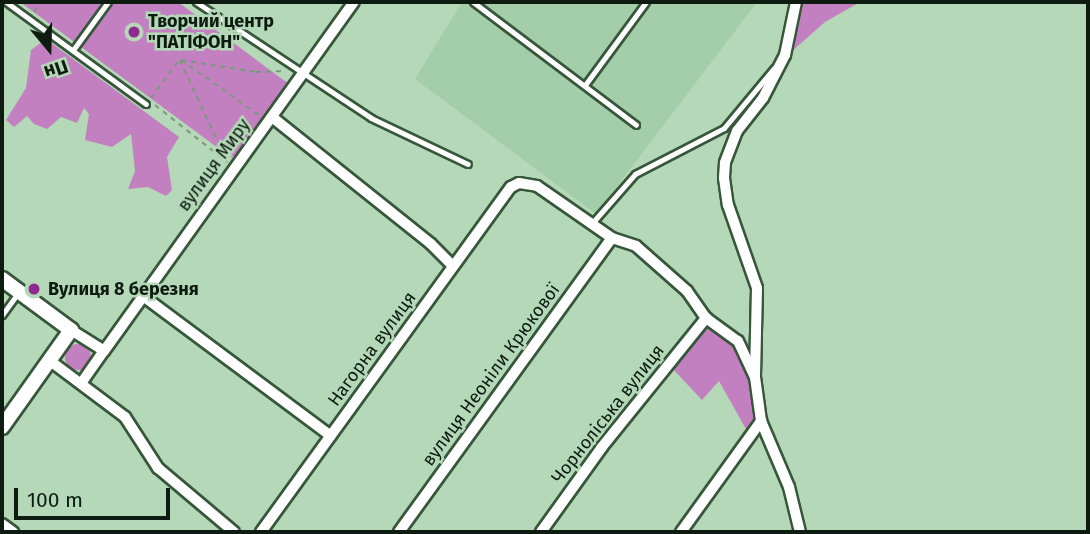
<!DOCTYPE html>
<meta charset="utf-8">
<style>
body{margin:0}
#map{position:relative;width:1090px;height:534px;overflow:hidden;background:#b4d8b8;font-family:"Fira Sans",sans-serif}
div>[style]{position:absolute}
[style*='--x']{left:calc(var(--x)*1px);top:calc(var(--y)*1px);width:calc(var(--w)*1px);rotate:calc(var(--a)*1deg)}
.built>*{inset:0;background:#a4cda9}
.green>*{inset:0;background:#c380c0}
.round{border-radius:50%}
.path>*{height:2px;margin-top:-1px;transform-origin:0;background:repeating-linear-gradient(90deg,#7b977f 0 5px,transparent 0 10px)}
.roads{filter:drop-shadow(2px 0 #37563b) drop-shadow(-2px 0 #37563b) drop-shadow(0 2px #37563b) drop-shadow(0 -2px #37563b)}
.lane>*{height:5px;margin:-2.5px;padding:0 2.5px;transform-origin:2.5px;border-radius:2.5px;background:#fff}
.street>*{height:10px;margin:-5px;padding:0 5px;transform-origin:5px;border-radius:5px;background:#fff}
.secondary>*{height:14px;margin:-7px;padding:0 7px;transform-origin:7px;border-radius:7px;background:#fff}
.dots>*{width:19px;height:19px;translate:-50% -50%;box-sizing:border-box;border:4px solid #b4d8b8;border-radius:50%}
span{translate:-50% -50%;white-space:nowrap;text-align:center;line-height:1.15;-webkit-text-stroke:5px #b4d8b8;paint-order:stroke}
.poi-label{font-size:18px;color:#0e1b10;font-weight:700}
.left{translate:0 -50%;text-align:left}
.street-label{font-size:18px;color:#0e1b10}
.frame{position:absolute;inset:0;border:4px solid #0e1b10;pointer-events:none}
.north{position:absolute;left:14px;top:14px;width:70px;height:70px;-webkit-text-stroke:5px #b4d8b8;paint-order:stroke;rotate:161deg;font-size:19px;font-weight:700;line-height:28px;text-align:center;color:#0e1b10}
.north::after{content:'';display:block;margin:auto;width:24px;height:32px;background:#0e1b10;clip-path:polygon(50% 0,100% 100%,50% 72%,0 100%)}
.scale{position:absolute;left:14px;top:488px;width:156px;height:32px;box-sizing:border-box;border:4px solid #0e1b10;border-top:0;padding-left:9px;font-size:21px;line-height:24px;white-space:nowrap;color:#0e1b10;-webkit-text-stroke:5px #b4d8b8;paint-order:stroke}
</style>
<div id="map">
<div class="built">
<div style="clip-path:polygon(462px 2px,757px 2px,596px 214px,415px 79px)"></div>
</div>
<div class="green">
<div style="clip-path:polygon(20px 2px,178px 2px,289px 84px,233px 159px)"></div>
<div style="clip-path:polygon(803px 2px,860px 2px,825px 22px,791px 52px)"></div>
<div style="clip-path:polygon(46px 39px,179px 137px,167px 157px,172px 190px,166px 196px,148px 187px,128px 189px,135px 171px,131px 134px,112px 147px,85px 140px,89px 114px,84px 108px,77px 123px,61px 117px,47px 129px,34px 124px,27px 116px,14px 127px,6px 120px,26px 88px,31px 50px)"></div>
<div style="clip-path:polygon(706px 327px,735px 345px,749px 378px,756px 415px,747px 431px,719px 381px,702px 400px,671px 367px)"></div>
<div class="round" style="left:65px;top:344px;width:26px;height:26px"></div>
</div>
<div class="path">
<div style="--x:34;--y:12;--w:12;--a:-55"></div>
<div style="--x:180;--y:60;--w:110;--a:65.3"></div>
<div style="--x:181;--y:60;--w:76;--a:9.1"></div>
<div style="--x:256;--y:72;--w:30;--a:-2"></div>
<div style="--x:181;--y:60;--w:95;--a:35.2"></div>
<div style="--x:151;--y:98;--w:49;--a:-53.4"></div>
<div style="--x:155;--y:105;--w:92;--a:38.4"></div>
</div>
<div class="roads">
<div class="lane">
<div style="--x:6;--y:2;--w:173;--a:36.1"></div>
<div style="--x:196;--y:2;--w:210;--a:33.5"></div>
<div style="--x:371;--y:118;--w:107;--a:25.4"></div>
<div style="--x:473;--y:2;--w:204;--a:37"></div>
<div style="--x:73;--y:50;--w:59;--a:-53.9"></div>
<div style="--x:585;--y:85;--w:103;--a:-53.7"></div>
<div style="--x:593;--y:222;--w:64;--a:-48.8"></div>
<div style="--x:635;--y:174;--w:100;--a:-27.3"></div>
<div style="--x:724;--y:128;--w:78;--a:-50.2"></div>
<div style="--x:2;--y:315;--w:26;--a:-54"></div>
</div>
<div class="street">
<div style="--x:796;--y:2;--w:54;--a:101.7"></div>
<div style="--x:785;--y:55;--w:48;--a:117.1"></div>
<div style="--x:763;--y:98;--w:42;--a:128.2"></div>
<div style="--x:737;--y:131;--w:34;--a:111"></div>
<div style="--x:725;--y:163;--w:15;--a:94"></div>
<div style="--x:724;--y:178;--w:27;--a:82"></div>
<div style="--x:728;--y:205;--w:88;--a:70.7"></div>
<div style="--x:757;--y:288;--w:89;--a:91.3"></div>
<div style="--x:755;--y:377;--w:44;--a:82.2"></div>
<div style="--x:761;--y:421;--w:72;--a:67"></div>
<div style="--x:789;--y:487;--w:46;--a:76.3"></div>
<div style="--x:272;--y:117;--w:203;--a:38.6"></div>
<div style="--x:431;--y:244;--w:31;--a:45"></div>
<div style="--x:143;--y:296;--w:234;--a:36.7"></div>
<div style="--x:71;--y:330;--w:39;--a:32"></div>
<div style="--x:104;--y:351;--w:429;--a:-54.4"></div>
<div style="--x:49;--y:360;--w:95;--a:36.9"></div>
<div style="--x:125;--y:417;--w:61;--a:57.1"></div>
<div style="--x:158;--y:468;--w:99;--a:40.1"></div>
<div style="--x:82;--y:382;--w:38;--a:-55"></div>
<div style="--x:2;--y:524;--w:14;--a:36"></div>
<div style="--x:261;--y:532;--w:426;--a:-54.1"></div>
<div style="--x:511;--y:187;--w:9;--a:-27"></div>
<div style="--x:519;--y:183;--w:18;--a:9"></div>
<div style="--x:537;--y:186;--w:91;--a:34.7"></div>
<div style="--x:612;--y:238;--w:25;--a:18"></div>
<div style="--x:636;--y:246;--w:68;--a:41.4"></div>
<div style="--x:687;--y:291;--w:33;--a:55"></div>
<div style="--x:706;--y:318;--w:39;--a:36"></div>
<div style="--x:738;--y:341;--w:40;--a:65"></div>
<div style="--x:399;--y:532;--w:363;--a:-54.1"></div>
<div style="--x:541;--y:532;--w:105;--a:-54.3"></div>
<div style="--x:602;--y:447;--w:166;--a:-51.1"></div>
<div style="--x:681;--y:532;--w:137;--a:-54.2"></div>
</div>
<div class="secondary">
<div style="--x:2;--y:279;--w:86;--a:36.5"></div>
<div style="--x:71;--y:330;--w:119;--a:125.4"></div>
</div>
</div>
<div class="dots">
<div style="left:134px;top:32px;background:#902a90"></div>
<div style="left:34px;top:289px;background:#902a90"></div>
</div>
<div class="poi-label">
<span class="left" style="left:148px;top:32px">Творчий центр<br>"ПАТІФОН"</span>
<span class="left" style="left:48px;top:289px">Вулиця 8 березня</span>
</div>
<div class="street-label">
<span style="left:214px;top:165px;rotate:-54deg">вулиця Миру</span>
<span style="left:372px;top:349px;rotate:-54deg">Нагорна вулиця</span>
<span style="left:491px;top:375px;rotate:-54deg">вулиця Неоніли Крюкової</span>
<span style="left:608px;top:414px;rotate:-52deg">Чорноліська вулиця</span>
</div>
<div class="frame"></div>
<div class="north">Пн</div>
<div class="scale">100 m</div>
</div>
